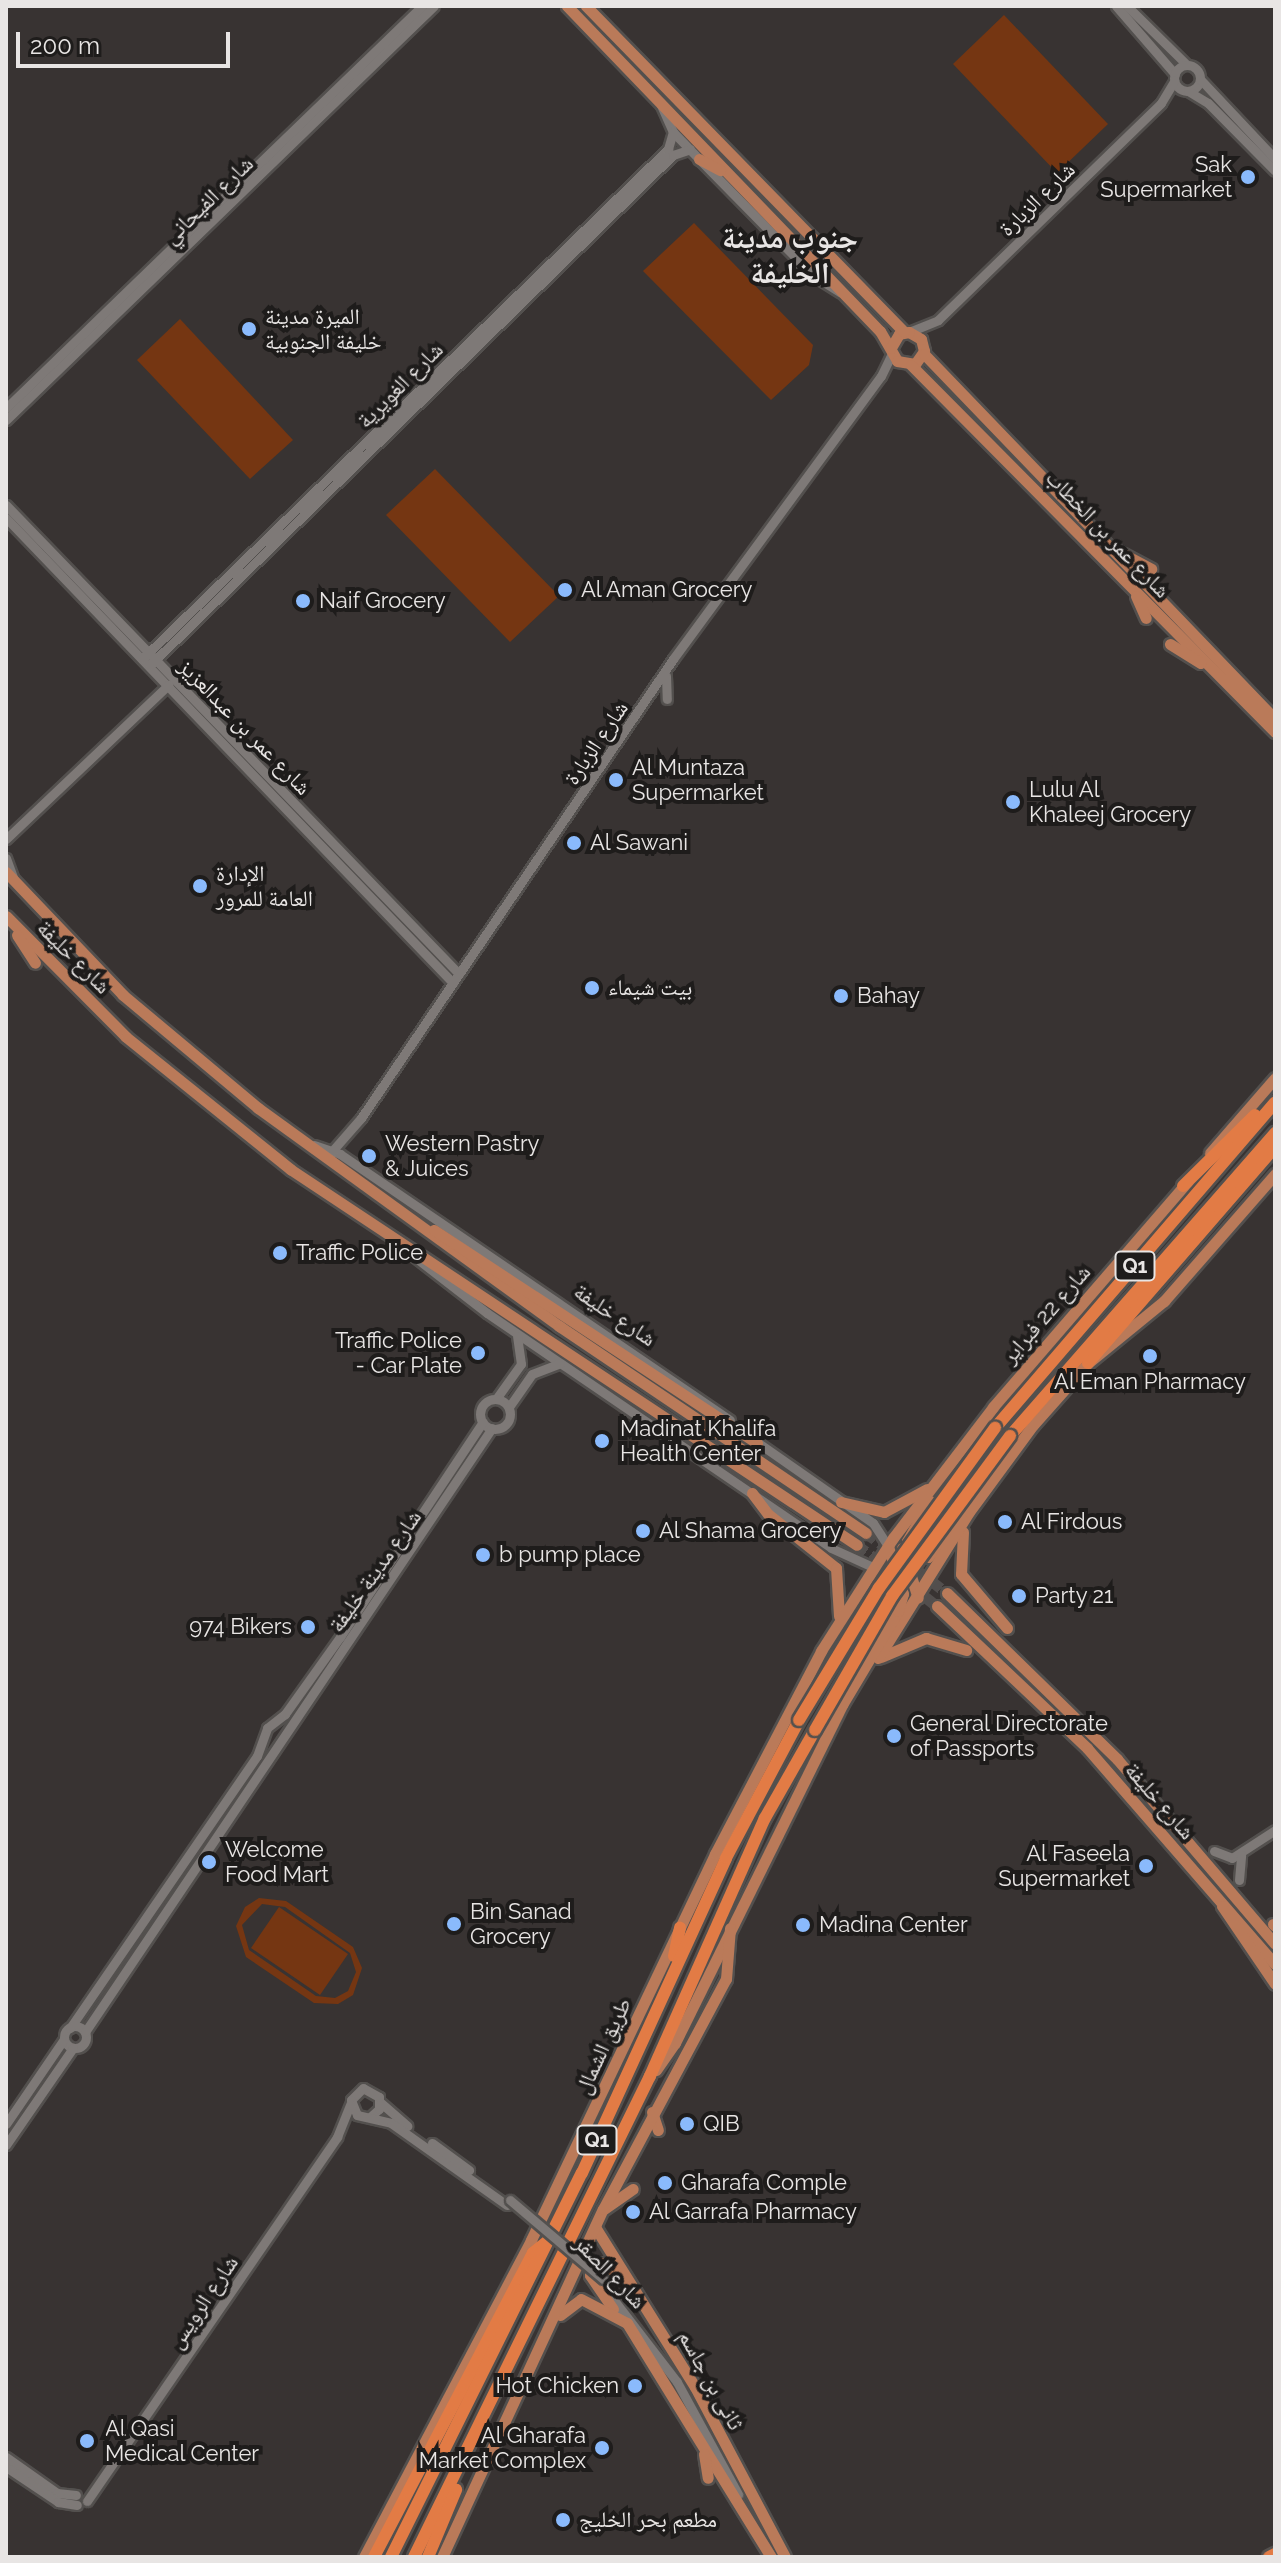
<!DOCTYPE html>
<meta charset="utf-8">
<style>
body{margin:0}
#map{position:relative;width:1281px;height:2563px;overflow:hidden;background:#383332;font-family:Raleway,"Noto Naskh Arabic",sans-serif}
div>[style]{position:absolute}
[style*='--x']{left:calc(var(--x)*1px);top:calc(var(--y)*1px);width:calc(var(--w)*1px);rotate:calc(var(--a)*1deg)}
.green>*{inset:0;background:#753612}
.major-tunnel>*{height:11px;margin-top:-5.5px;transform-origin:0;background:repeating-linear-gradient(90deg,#524e4d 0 11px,transparent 0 16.5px)}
.roads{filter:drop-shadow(2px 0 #53504e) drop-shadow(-2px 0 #53504e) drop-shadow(0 2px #53504e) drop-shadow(0 -2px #53504e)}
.minor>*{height:9px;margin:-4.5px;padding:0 4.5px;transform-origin:4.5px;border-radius:4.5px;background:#7e7977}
.minor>.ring{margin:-4.5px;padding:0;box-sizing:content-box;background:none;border:9px solid #7e7977;border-radius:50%}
.major>*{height:11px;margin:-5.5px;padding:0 5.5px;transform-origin:5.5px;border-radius:5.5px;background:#ba7a59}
.highway>*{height:12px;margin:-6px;padding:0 6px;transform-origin:6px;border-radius:6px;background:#e27b45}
.bridges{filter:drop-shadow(2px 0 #53504e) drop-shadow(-2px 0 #53504e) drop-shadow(0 2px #53504e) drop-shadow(0 -2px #53504e)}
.minor-bridge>*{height:9px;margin:-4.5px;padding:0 4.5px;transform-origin:4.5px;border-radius:4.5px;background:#7e7977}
.highway-bridge>*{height:12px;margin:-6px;padding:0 6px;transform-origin:6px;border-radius:6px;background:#e27b45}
.dots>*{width:22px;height:22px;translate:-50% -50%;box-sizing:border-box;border:4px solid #1e1c1b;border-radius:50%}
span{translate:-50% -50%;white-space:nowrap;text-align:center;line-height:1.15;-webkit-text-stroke:8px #1e1c1b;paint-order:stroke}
.shield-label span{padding:2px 6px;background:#1e1c1b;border:2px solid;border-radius:6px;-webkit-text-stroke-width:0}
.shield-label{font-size:20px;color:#e8e5e4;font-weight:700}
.poi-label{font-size:22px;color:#e8e5e4}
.right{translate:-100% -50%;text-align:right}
.left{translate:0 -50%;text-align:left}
.street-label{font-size:22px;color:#e8e5e4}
.district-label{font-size:30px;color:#e8e5e4;font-weight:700}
.frame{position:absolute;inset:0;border:8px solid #e8e5e4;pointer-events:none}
.scale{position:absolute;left:16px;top:32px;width:214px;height:36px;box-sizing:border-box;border:4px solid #e8e5e4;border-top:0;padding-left:10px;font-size:24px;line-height:28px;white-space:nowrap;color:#e8e5e4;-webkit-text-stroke:6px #1e1c1b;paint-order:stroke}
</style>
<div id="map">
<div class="green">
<div style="clip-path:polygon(1004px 15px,1108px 124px,1057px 173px,953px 64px)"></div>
<div style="clip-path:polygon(694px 223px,813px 345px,809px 365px,771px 400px,643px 271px)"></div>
<div style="clip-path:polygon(180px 319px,293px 440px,250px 479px,137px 360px)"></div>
<div style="clip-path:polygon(435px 469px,559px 596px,510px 642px,386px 515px)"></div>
<div style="clip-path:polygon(evenodd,259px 1898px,286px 1901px,353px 1947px,362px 1968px,353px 1995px,338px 2004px,314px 2003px,246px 1957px,236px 1926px,245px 1907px,259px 1898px,262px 1904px,285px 1907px,350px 1953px,356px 1972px,348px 1991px,335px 1998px,316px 1996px,249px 1950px,242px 1925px,262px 1904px)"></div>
<div style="clip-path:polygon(279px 1907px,348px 1954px,320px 1995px,251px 1948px)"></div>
</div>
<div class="major-tunnel">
<div style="--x:866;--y:1533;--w:32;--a:35"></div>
<div style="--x:857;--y:1545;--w:52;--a:36.4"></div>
<div style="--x:906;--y:1561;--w:52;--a:38"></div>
<div style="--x:912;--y:1586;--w:32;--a:39"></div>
</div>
<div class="roads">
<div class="minor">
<div style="--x:1116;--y:6;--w:90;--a:49.1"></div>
<div style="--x:1127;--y:6;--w:84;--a:44.5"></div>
<div class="ring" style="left:1174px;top:65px;width:17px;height:17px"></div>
<div style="--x:1200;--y:79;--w:110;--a:46.8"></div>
<div style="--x:1188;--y:91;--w:23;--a:31"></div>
<div style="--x:1208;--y:103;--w:95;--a:45.4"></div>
<div style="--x:660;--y:103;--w:32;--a:66"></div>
<div style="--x:673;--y:132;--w:37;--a:46"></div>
<div style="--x:699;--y:159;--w:164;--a:45.5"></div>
<div style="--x:814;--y:276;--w:31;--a:32"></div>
<div style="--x:909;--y:332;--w:31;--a:-22"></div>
<div style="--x:938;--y:320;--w:311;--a:-44.2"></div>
<div style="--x:1161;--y:103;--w:26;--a:-59"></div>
<div style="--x:6;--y:408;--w:578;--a:-44.02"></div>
<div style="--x:6;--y:420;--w:595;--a:-44.05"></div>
<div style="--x:6;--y:505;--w:652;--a:45.99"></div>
<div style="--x:6;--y:518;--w:645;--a:46.13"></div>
<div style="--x:142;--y:659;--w:733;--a:-44.12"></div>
<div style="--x:668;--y:149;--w:18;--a:-74"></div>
<div style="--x:149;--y:666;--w:732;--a:-44.28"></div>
<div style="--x:673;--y:155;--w:18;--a:-19"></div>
<div style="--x:666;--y:676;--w:23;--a:88"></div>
<div style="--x:6;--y:839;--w:224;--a:-43.5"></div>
<div style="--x:6;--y:858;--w:23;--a:70"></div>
<div style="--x:314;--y:1145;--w:28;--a:19"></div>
<div style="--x:340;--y:1154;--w:472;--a:34.3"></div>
<div style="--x:333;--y:1150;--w:43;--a:-48.8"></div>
<div style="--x:361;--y:1118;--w:555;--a:-55.79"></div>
<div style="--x:673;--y:659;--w:351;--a:-53.7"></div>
<div style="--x:881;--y:376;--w:25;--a:-64"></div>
<div style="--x:412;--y:1255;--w:95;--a:37.7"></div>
<div style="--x:487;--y:1313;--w:417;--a:34.3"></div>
<div style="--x:831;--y:1548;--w:48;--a:24.4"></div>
<div style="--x:496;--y:1399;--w:43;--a:-54.5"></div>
<div style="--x:521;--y:1364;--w:28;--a:-98"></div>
<div class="ring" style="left:480px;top:1399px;width:21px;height:21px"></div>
<div style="--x:509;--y:1407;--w:40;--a:-55.1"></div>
<div style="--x:532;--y:1374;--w:30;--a:-21"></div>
<div style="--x:754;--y:1440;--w:145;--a:34.9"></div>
<div style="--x:873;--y:1523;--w:27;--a:57"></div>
<div style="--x:1214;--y:1851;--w:19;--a:21"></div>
<div style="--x:1232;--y:1858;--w:51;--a:-33.1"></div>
<div style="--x:1239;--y:1880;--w:25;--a:-85"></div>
<div class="ring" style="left:64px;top:2026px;width:13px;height:13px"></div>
<div style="--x:70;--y:2028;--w:330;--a:-55.5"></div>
<div style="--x:257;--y:1756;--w:30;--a:-70"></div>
<div style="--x:267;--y:1728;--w:23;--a:-38"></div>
<div style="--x:285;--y:1714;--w:95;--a:-54.5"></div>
<div style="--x:340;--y:1637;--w:258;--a:-56.4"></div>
<div style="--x:85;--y:2032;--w:728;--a:-56.03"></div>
<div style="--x:381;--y:2103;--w:35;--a:41"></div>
<div style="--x:370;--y:2117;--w:12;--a:-42"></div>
<div style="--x:379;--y:2109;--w:12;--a:-90"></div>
<div style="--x:379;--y:2097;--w:18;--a:-151"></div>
<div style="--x:363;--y:2088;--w:17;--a:135"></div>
<div style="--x:351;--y:2100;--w:16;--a:68"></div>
<div style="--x:357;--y:2115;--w:35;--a:13"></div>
<div style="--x:391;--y:2123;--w:142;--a:35.3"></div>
<div style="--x:6;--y:2124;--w:103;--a:-55.7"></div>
<div style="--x:432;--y:2143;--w:46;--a:36.1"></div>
<div style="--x:6;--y:2145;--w:118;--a:-55.4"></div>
<div style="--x:603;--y:2286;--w:121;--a:52.4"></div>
<div style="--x:677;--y:2382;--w:128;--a:61.4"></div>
<div style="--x:6;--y:2457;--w:62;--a:35.2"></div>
<div style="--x:57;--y:2493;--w:19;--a:6"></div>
<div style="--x:6;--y:2467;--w:63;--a:33.9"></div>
<div style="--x:58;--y:2502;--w:19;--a:9"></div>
<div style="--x:87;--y:2501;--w:442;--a:-55.5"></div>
<div style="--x:337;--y:2137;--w:35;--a:-68"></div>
</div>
<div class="major">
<div style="--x:567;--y:6;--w:451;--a:46.1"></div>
<div style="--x:880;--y:331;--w:34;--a:60"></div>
<div style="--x:897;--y:361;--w:18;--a:9"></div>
<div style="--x:915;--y:364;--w:16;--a:-55"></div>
<div style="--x:924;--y:351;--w:12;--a:-104"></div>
<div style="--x:921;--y:339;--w:14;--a:-150"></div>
<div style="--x:909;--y:332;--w:10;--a:169"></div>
<div style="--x:899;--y:334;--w:16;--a:120"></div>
<div style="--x:586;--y:6;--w:455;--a:45.7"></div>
<div style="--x:699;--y:159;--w:24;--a:28"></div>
<div style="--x:924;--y:354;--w:506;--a:46.12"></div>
<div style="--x:911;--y:365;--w:517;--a:45.24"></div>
<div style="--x:1116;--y:550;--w:40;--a:28"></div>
<div style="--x:1136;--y:596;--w:24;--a:66"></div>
<div style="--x:1170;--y:644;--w:36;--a:32"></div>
<div style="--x:6;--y:872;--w:170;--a:46.4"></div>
<div style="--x:123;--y:995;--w:176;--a:39.9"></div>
<div style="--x:258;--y:1108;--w:372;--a:35.9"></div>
<div style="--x:559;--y:1326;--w:370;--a:34"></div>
<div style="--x:6;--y:916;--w:170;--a:45.2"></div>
<div style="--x:126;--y:1037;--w:211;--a:38.8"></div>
<div style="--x:290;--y:1169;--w:680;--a:33.55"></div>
<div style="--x:17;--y:935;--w:33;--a:57"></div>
<div style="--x:1210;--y:1153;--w:99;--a:-49.1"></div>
<div style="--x:434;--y:1230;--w:387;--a:33.4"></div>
<div style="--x:752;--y:1493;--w:26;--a:53"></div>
<div style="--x:768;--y:1514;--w:87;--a:38.5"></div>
<div style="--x:836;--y:1568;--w:48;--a:86.4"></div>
<div style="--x:930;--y:1501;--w:46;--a:119.9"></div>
<div style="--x:907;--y:1541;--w:15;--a:74"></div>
<div style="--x:911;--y:1555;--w:17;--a:7"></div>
<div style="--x:928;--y:1557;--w:38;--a:-49"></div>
<div style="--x:841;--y:1502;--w:44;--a:13.1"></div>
<div style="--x:884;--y:1512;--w:49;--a:-28.1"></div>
<div style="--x:963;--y:1532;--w:42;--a:92.7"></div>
<div style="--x:961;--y:1574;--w:71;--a:49.6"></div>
<div style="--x:902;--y:1548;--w:52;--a:72.3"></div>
<div style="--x:947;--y:1593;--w:238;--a:44.3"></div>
<div style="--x:1117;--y:1759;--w:243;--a:49.5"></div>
<div style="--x:937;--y:1606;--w:207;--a:43.4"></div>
<div style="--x:1087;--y:1748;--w:286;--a:49"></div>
<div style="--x:881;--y:1657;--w:49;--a:-22.9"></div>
<div style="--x:926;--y:1638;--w:42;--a:16.7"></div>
<div style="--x:878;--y:1658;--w:172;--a:-58.1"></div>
<div style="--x:969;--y:1512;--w:108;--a:-53.7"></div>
<div style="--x:1033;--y:1425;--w:83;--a:-48.4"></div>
<div style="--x:1088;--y:1363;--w:98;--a:-39.2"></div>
<div style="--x:1164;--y:1301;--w:169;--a:-48.8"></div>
<div style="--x:1222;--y:1906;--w:94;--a:55.8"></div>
<div style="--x:1273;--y:1924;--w:3;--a:45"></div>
<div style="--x:656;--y:2070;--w:33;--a:-55"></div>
<div style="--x:675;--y:2043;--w:377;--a:-63.7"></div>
<div style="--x:842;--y:1705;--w:109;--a:-59.2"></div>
<div style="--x:898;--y:1611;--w:18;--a:-74"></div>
<div style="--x:903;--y:1594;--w:50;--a:-107.4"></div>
<div style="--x:652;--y:2112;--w:19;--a:72"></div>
<div style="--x:604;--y:2209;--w:35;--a:-35"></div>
<div style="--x:595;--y:2227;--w:189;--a:58"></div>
<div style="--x:695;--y:2387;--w:192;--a:62.1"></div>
<div style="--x:613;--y:2309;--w:41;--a:-124.1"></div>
<div style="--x:590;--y:2275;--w:16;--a:-47"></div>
<div style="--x:601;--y:2263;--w:17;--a:31"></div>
<div style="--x:560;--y:2315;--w:26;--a:-37"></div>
<div style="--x:581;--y:2299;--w:52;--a:27.6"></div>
<div style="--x:627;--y:2323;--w:275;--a:58.4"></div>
<div style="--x:704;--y:2454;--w:24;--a:81"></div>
<div style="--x:364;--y:2557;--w:358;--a:-62.2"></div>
<div style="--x:531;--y:2240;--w:428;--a:-64.5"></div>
<div style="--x:715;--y:1854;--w:229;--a:-62.4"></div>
<div style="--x:821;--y:1651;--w:134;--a:-57.5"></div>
<div style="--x:893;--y:1538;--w:165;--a:-52.6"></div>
<div style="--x:993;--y:1407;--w:297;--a:-49.2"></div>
<div style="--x:442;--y:2557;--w:383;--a:-65.2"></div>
<div style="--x:603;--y:2209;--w:261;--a:-61.9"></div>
<div style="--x:726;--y:1979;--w:51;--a:-85.5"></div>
</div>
<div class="highway">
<div style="--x:1183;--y:1186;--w:101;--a:-44.6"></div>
<div style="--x:1088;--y:1363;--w:286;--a:-49.1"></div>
<div style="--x:995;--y:1428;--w:429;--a:-49.3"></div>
<div style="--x:1010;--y:1436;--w:403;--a:-48.8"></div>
<div style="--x:674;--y:1956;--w:29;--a:-78"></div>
<div style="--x:374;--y:2557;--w:343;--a:-62.4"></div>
<div style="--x:533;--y:2253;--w:21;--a:-39"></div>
<div style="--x:391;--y:2557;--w:429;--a:-63.6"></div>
<div style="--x:582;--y:2173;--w:346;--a:-65.4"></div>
<div style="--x:726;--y:1858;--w:156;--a:-62.1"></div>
<div style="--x:414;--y:2557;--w:536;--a:-63.87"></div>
<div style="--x:650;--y:2076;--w:282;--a:-66"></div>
<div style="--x:765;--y:1818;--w:101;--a:-60.4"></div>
<div style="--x:428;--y:2557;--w:73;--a:-67.3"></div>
<div style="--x:1269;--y:2557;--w:7;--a:-27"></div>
</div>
</div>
<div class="bridges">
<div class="minor-bridge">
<div style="--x:510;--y:2200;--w:122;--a:40.3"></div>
</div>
<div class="highway-bridge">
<div style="--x:799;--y:1720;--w:154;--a:-58.8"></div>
<div style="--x:879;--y:1588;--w:198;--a:-54.1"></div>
<div style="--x:815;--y:1730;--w:155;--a:-60.1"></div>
<div style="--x:892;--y:1596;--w:199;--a:-53.6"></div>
</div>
</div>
<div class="dots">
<div style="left:1248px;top:177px;background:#8abafc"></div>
<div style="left:249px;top:329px;background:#8abafc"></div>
<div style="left:565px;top:590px;background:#8abafc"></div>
<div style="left:303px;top:601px;background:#8abafc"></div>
<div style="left:616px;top:780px;background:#8abafc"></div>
<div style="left:1013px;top:802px;background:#8abafc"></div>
<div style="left:574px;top:843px;background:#8abafc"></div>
<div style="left:200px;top:886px;background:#8abafc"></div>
<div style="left:592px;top:988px;background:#8abafc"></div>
<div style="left:841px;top:996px;background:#8abafc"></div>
<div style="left:369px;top:1156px;background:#8abafc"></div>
<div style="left:280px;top:1253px;background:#8abafc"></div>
<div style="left:478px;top:1353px;background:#8abafc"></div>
<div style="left:1150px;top:1356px;background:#8abafc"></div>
<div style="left:602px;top:1441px;background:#8abafc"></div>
<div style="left:1005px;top:1522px;background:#8abafc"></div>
<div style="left:643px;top:1531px;background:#8abafc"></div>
<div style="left:483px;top:1555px;background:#8abafc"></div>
<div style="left:1019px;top:1596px;background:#8abafc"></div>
<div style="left:308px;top:1627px;background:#8abafc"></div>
<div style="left:894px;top:1736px;background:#8abafc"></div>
<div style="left:209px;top:1862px;background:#8abafc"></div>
<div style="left:1146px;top:1866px;background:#8abafc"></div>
<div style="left:454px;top:1924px;background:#8abafc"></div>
<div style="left:803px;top:1925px;background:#8abafc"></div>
<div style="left:687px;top:2124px;background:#8abafc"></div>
<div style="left:665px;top:2183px;background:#8abafc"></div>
<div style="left:633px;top:2212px;background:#8abafc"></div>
<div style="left:635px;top:2386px;background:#8abafc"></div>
<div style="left:87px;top:2441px;background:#8abafc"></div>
<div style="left:602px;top:2448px;background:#8abafc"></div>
<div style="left:563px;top:2520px;background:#8abafc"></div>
</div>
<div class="shield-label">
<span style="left:1135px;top:1266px">Q1</span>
<span style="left:597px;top:2140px">Q1</span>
</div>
<div class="poi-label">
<span class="right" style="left:1232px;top:177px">Sak<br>Supermarket</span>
<span class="left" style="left:265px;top:329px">الميرة مدينة<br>خليفة الجنوبية</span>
<span class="left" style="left:581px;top:590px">Al Aman Grocery</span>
<span class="left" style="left:319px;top:601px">Naif Grocery</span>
<span class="left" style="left:632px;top:780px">Al Muntaza<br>Supermarket</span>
<span class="left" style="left:1029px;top:802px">Lulu Al<br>Khaleej Grocery</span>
<span class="left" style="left:590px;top:843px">Al Sawani</span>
<span class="left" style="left:216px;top:886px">الإدارة<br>العامة للمرور</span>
<span class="left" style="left:608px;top:988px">بيت شيماء</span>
<span class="left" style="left:857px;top:996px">Bahay</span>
<span class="left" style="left:385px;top:1156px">Western Pastry<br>&amp; Juices</span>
<span class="left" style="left:296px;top:1253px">Traffic Police</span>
<span class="right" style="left:462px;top:1353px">Traffic Police<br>- Car Plate</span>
<span style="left:1150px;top:1382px">Al Eman Pharmacy</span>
<span class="left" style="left:620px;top:1441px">Madinat Khalifa<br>Health Center</span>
<span class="left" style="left:1021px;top:1522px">Al Firdous</span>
<span class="left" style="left:659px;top:1531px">Al Shama Grocery</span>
<span class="left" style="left:499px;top:1555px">b pump place</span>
<span class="left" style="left:1035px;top:1596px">Party 21</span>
<span class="right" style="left:292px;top:1627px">974 Bikers</span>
<span class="left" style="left:910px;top:1736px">General Directorate<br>of Passports</span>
<span class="left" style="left:225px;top:1862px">Welcome<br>Food Mart</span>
<span class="right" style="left:1130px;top:1866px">Al Faseela<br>Supermarket</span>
<span class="left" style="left:470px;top:1924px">Bin Sanad<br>Grocery</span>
<span class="left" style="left:819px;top:1925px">Madina Center</span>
<span class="left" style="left:703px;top:2124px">QIB</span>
<span class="left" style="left:681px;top:2183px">Gharafa Comple</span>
<span class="left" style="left:649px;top:2212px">Al Garrafa Pharmacy</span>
<span class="right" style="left:619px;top:2386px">Hot Chicken</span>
<span class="left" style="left:105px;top:2441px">Al Qasi<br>Medical Center</span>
<span class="right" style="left:586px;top:2448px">Al Gharafa<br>Market Complex</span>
<span class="left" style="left:579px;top:2520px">مطعم بحر الخليج</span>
</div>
<div class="street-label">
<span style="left:1037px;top:199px;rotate:-44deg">شارع الزبارة</span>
<span style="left:208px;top:200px;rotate:-44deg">شارع الفيحاني</span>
<span style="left:400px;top:385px;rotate:-45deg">شارع الغويرية</span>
<span style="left:1108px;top:534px;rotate:46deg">شارع عمر بن الخطاب</span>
<span style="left:245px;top:727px;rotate:46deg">شارع عمر بن عبدالعزيز</span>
<span style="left:596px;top:743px;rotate:-56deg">شارع الزبارة</span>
<span style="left:74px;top:957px;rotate:45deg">شارع خليفة</span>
<span style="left:1046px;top:1314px;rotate:-49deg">شارع 22 فبراير</span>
<span style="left:615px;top:1315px;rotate:34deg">شارع خليفة</span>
<span style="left:375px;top:1571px;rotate:-55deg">شارع مدينة خليفة</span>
<span style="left:1160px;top:1801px;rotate:49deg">شارع خليفة</span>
<span style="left:603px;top:2046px;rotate:-65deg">طريق الشمال</span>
<span style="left:610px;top:2272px;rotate:46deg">شارع الصقر</span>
<span style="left:203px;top:2302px;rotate:-56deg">شارع الرويس</span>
<span style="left:711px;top:2380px;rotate:61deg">ثانى بن جاسم</span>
</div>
<div class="district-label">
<span style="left:790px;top:255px">جنوب مدينة<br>الخليفة</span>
</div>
<div class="frame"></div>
<div class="scale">200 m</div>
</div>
